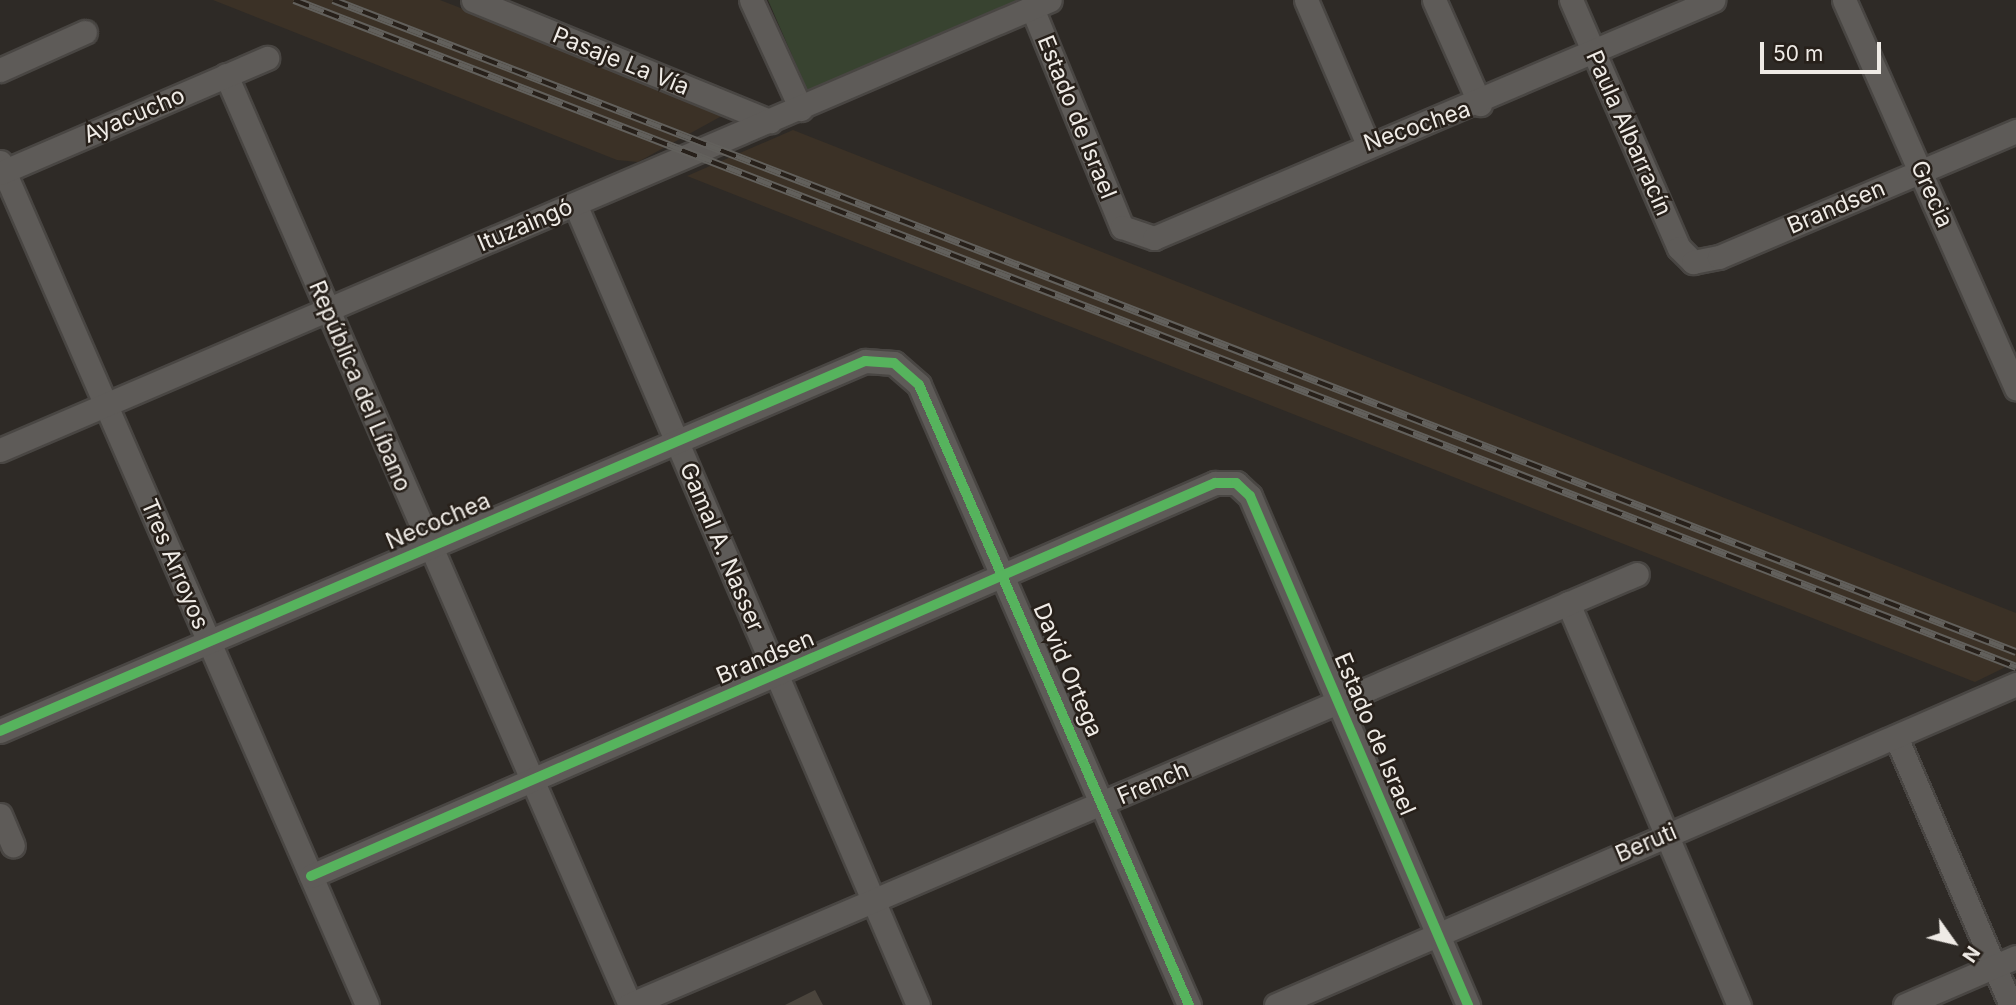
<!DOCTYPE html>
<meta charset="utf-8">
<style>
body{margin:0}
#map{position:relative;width:2016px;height:1005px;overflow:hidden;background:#2e2a26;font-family:Inter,sans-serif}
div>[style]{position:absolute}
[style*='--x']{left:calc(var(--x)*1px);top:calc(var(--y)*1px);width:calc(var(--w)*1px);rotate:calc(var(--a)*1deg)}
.built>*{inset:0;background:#3b3126}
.green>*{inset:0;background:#384330}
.building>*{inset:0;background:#4a443c}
.roads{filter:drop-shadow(2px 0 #494643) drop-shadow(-2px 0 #494643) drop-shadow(0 2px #494643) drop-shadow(0 -2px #494643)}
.minor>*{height:23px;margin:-11.5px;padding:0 11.5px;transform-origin:11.5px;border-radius:11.5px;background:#5e5b58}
.rail>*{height:8px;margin-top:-4px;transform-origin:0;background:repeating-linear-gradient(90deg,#27201a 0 16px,#62605c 0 32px);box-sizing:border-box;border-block:2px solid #62605c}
.cycleway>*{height:10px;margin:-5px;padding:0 5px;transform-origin:5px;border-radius:5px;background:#56b35d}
span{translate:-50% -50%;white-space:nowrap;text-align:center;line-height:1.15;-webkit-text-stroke:5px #27201a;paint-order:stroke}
.street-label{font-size:23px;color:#efebe6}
.north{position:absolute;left:1918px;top:907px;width:70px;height:70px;-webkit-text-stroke:5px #27201a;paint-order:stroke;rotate:124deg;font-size:19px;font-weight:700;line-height:28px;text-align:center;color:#efebe6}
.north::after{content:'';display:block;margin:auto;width:24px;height:32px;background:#efebe6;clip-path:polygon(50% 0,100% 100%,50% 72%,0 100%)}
.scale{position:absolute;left:1760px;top:42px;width:121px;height:32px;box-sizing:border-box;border:4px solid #efebe6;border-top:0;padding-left:9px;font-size:21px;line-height:24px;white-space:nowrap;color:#efebe6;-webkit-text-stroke:5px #27201a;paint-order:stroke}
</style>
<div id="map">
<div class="built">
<div style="clip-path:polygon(213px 0,440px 0,729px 112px,638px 162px,617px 160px)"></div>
<div style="clip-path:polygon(793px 130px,2016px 613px,2016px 662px,1975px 682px,687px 176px)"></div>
</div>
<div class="green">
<div style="clip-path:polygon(768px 0,1026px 0,808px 92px)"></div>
</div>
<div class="building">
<div style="clip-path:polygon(815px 990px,823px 1005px,785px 1005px)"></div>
</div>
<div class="roads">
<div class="minor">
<div style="--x:473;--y:0;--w:321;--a:22.2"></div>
<div style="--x:751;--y:0;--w:120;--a:65.4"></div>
<div style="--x:1306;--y:0;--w:155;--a:66.8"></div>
<div style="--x:1434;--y:0;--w:114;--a:66.1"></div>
<div style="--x:1571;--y:0;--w:270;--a:66.5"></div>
<div style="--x:1679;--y:248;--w:20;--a:45"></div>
<div style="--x:1693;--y:262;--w:26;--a:-11"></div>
<div style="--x:1719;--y:257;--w:323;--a:-23"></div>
<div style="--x:1844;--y:0;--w:425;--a:66.1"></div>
<div style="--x:1032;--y:8;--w:237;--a:67.7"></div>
<div style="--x:1122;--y:227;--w:34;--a:19"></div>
<div style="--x:1154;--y:238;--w:608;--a:-23.06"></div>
<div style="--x:0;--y:70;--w:93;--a:-24.1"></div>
<div style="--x:226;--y:75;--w:1014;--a:66.52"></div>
<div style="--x:0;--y:162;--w:919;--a:66.47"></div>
<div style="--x:0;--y:173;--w:291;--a:-23.3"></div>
<div style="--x:575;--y:204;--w:871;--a:66.82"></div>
<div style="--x:0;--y:450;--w:1142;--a:-23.2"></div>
<div style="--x:1568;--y:603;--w:437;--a:67"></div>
<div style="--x:0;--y:731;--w:941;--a:-23.16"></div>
<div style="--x:865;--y:361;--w:29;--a:4"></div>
<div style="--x:894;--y:363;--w:33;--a:41"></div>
<div style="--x:919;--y:385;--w:676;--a:66.47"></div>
<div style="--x:1896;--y:737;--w:292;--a:66.8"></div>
<div style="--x:0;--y:815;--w:33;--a:67"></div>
<div style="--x:311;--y:876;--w:986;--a:-23.5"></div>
<div style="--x:1215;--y:483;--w:21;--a:0"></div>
<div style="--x:1236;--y:483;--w:19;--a:43"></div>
<div style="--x:1250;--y:496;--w:554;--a:66.81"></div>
<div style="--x:629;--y:1005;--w:1096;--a:-23.15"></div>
<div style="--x:1276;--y:1005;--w:807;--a:-23.45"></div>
<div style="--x:1905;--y:1005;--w:121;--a:-23.4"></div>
</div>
</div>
<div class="rail">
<div style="--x:294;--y:0;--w:1847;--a:21.17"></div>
<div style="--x:333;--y:0;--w:1805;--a:21.18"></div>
</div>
<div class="cycleway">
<div style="--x:0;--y:731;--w:941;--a:-23.16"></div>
<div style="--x:865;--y:361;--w:29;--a:4"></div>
<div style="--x:894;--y:363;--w:33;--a:41"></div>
<div style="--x:919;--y:385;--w:676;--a:66.47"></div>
<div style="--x:311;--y:876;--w:986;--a:-23.5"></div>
<div style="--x:1215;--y:483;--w:21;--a:0"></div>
<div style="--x:1236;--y:483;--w:19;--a:43"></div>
<div style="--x:1250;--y:496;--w:554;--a:66.81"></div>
</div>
<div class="street-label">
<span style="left:621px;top:61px;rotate:22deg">Pasaje La Vía</span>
<span style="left:134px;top:115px;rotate:-23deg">Ayacucho</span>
<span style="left:1077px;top:117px;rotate:68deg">Estado de Israel</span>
<span style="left:1417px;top:126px;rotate:-19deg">Necochea</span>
<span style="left:1629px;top:133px;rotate:66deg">Paula Albarracín</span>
<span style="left:1932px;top:194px;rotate:66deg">Grecia</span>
<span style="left:1836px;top:207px;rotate:-23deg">Brandsen</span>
<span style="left:525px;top:225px;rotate:-23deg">Ituzaingó</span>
<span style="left:360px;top:386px;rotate:67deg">República del Líbano</span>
<span style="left:438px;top:521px;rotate:-23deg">Necochea</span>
<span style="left:722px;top:547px;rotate:67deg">Gamal A. Nasser</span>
<span style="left:175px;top:564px;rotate:67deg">Tres Arroyos</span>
<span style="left:765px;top:657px;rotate:-23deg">Brandsen</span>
<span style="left:1068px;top:670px;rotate:67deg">David Ortega</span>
<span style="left:1375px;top:734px;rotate:67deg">Estado de Israel</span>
<span style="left:1153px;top:783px;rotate:-23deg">French</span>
<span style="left:1646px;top:843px;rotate:-23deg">Beruti</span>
</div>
<div class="north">N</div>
<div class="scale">50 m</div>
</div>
